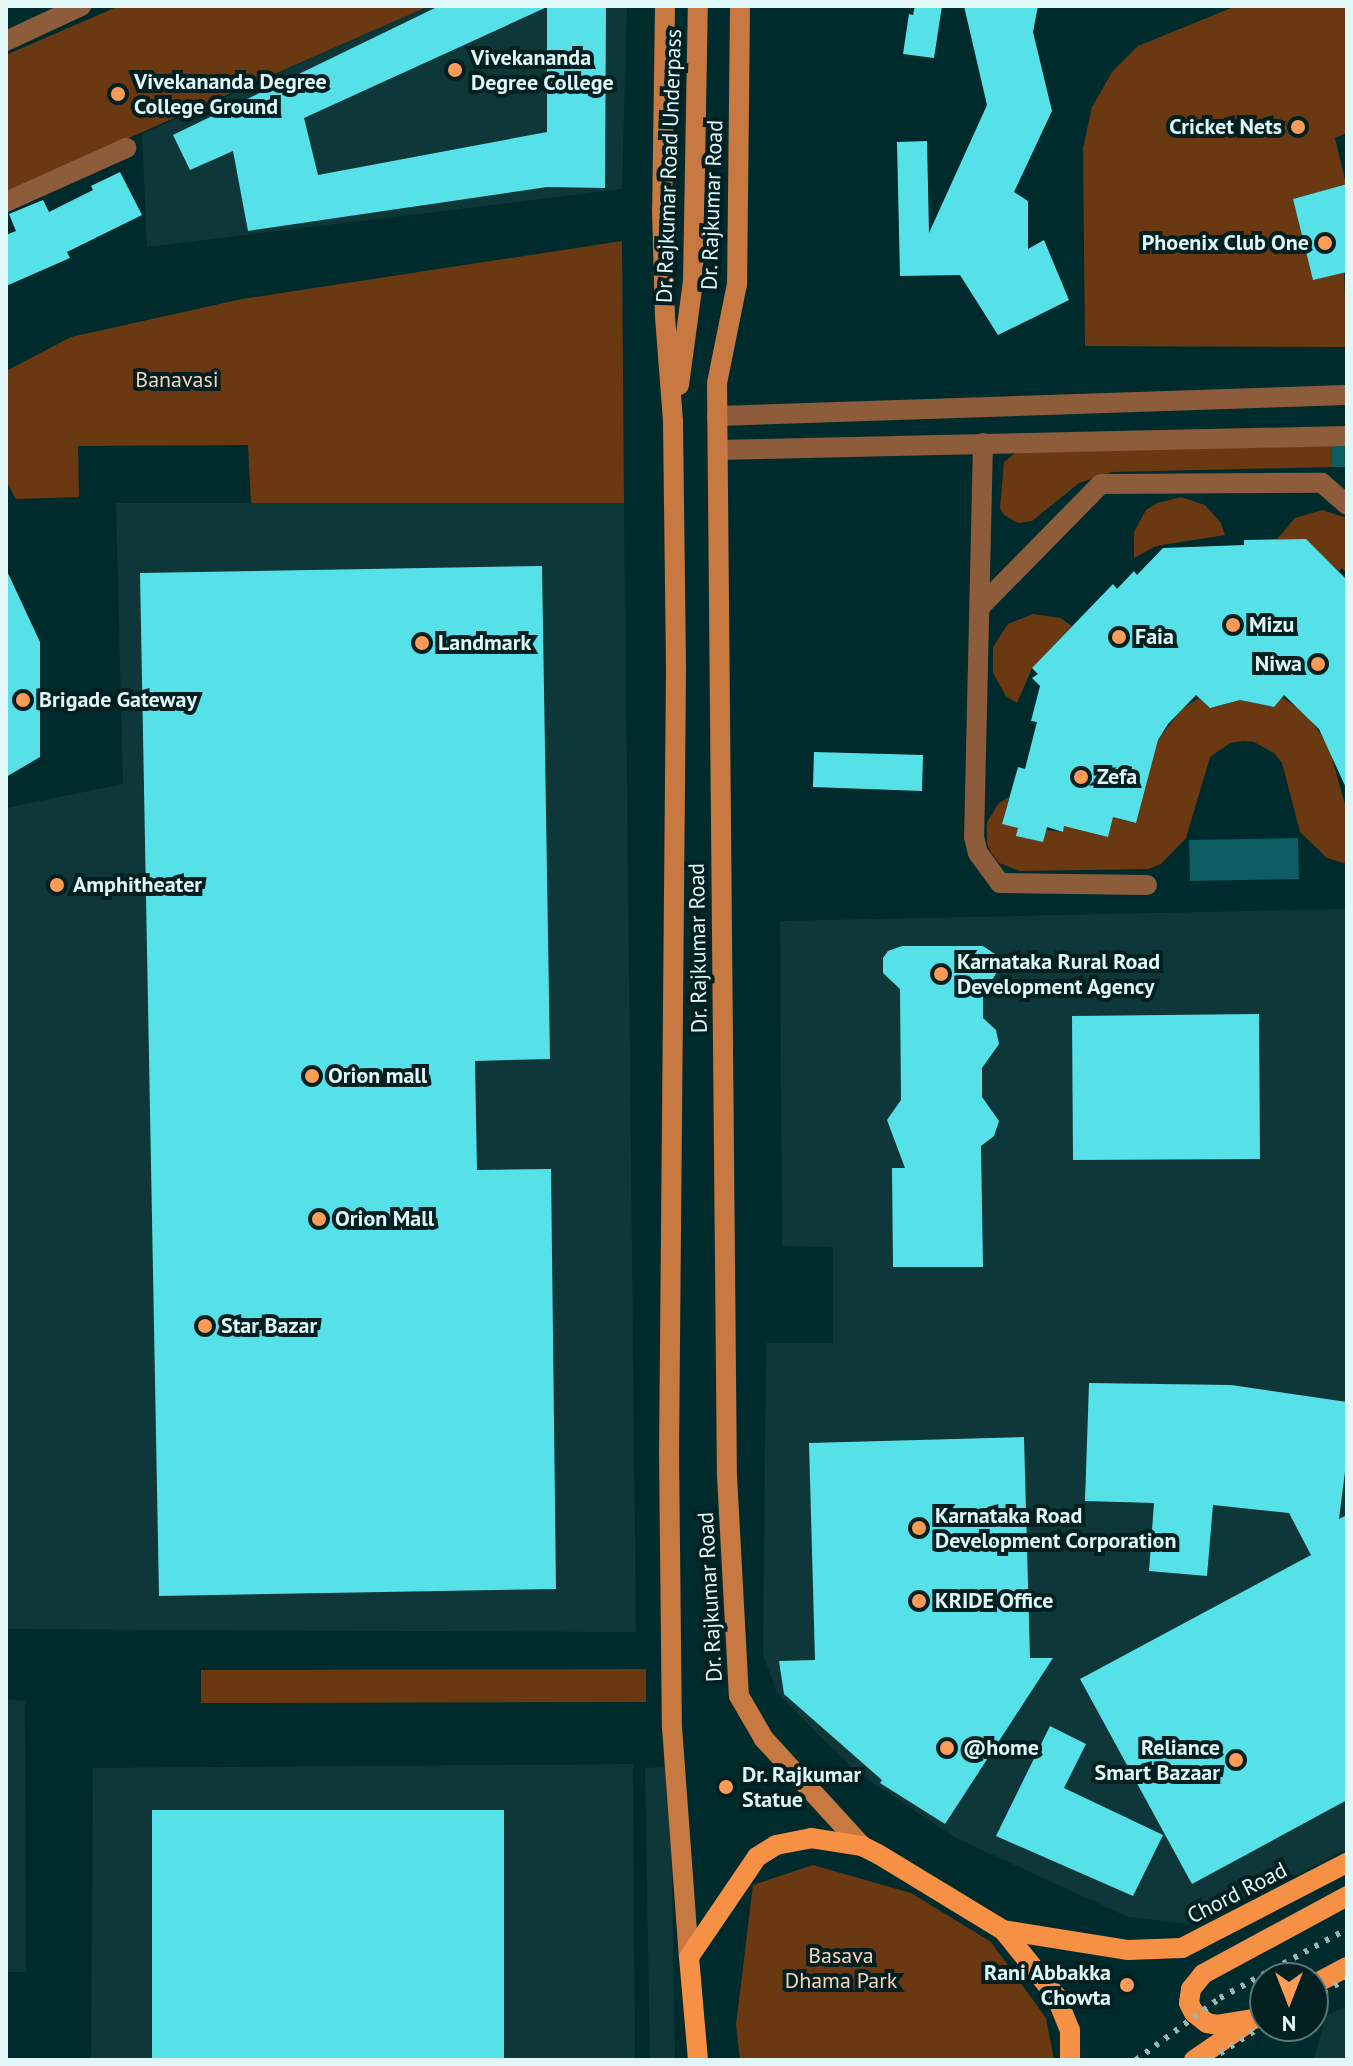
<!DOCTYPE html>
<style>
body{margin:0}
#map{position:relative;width:1353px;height:2066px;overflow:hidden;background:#002b2d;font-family:"PT Sans",sans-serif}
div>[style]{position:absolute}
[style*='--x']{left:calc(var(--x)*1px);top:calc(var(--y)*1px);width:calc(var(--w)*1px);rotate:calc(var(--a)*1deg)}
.built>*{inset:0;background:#0e3739}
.green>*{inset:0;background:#6b3911}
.water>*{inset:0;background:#0b5d61}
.building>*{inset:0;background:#56e1e8}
.minor>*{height:20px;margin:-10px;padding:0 10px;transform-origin:10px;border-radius:10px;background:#8d5c3b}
.tertiary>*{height:20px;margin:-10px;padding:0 10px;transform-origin:10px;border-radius:10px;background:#8d5c3b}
.secondary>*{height:20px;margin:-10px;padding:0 10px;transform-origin:10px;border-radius:10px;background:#c87942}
.primary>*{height:20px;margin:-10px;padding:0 10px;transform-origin:10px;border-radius:10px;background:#f69045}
.rail>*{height:6px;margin-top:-3px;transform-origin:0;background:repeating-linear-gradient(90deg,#9ab6b7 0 4px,transparent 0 12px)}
.dots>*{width:22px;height:22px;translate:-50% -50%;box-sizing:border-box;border:4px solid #022022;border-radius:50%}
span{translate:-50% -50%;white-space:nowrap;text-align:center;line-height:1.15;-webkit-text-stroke:8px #022022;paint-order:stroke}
.poi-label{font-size:22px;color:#e1f6f7;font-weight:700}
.left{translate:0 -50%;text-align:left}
.right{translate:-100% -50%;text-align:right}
.street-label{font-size:22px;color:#e1f6f7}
.park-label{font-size:22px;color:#fbd1b7}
.frame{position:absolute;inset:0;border:8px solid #e1f6f7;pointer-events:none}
.north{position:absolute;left:1249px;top:1962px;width:80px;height:80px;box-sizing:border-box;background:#022022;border:2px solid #5b7677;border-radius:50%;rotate:180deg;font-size:22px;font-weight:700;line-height:32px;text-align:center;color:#e1f6f7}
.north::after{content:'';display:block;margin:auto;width:28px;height:36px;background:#fe9c57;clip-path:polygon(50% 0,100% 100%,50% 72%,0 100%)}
</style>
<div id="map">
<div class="built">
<div style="clip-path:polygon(429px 6px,627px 6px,622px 189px,147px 247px,142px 134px)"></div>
<div style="clip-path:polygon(116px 503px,624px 503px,636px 1632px,6px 1629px,6px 808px,123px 784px)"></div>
<div style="clip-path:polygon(1347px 909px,1347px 1849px,1197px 1925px,1128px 1917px,954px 1837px,855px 1771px,777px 1693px,763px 1654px,766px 1343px,833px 1343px,833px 1247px,782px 1246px,780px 921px)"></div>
<div style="clip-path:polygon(6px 1699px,25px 1701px,26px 1972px,6px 1972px)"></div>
<div style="clip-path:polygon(633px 1764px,635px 2060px,91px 2060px,93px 1768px)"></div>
<div style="clip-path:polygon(670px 1767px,675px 2060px,650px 2060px,645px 1768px)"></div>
<div style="clip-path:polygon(1347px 2006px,1347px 2060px,1314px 2060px,1326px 2016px)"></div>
</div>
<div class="green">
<div style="clip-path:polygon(119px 6px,429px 6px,6px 192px,6px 55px)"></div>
<div style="clip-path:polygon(1236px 6px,1347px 6px,1347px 133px,1335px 138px,1346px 184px,1293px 199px,1313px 279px,1344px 273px,1347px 347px,1085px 346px,1083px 148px,1092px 107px,1112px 72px,1138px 46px)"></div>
<div style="clip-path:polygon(622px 241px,624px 503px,251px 503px,248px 445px,78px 446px,79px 497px,16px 499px,6px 481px,6px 371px,71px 337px,242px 299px)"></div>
<div style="clip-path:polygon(1331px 442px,1332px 467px,1112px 472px,1079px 483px,1032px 521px,1018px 523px,1004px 515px,1000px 508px,1004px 462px,1021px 448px)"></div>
<div style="clip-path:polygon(1181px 497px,1205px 505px,1221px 523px,1225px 535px,1156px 546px,1134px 558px,1134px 532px,1146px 510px,1157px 503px)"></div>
<div style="clip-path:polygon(1322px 510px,1347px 518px,1347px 573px,1342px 568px,1339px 571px,1303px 539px,1277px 539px,1295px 518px)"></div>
<div style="clip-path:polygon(1033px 614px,1060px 618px,1072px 626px,1032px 668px,1017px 703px,1006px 696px,993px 673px,993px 647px,1008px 624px)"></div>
<div style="clip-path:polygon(1282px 697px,1308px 715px,1329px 747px,1347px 812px,1347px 864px,1327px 858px,1300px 832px,1282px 763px,1274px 753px,1254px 742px,1243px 741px,1230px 743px,1210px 757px,1186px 838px,1161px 864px,1148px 869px,1020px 871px,999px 863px,992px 854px,987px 844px,987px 822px,999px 803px,1009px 797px,1002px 824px,1062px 832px,1064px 826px,1113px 817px,1135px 823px,1158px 740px,1182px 709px,1199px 698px,1210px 708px,1240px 700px,1273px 707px)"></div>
<div style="clip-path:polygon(646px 1669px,646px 1702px,201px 1703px,201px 1670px)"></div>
<div style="clip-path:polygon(813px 1865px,911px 1893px,991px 1942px,1046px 2018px,1054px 2060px,740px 2060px,736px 2025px,753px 1885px)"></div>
</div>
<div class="water">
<div style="clip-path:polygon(1331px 442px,1347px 442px,1347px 467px,1332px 467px)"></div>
<div style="clip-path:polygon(1298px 838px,1299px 879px,1190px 881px,1189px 840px)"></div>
</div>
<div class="building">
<div style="clip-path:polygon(evenodd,439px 6px,606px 6px,605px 188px,547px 187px,248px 231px,233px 151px,190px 170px,173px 135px,439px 6px,547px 7px,547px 132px,318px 175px,304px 118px,547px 7px)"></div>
<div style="clip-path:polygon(915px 6px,942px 6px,934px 58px,903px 54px,909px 14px,913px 15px)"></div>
<div style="clip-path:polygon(964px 6px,1038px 6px,1033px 32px,1052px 111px,1014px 192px,1028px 201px,1028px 249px,1044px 240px,1069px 300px,998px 335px,960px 275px,900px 276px,897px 142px,927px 141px,929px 233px,987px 105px)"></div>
<div style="clip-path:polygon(120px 172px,142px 215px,67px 252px,70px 258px,6px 286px,6px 235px,16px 231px,9px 214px,43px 200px,49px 212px,93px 190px,91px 186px)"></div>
<div style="clip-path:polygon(1347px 184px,1347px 272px,1313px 280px,1293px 199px)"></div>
<div style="clip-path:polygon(1306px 539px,1347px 580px,1347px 790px,1319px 729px,1284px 695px,1274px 707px,1240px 700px,1210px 708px,1196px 695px,1168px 724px,1158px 740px,1136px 823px,1113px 817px,1108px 837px,1064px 826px,1063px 832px,1047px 827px,1043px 842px,1016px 836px,1018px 828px,1002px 824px,1018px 767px,1025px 769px,1037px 722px,1031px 721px,1040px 686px,1032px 678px,1038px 674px,1032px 668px,1113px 584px,1117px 589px,1134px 571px,1137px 575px,1163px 548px,1244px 545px,1244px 540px)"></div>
<div style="clip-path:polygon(542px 566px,550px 1059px,475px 1061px,477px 1170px,551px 1169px,556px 1589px,159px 1596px,140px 573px)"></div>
<div style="clip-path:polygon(6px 569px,40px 642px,40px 757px,6px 777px)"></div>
<div style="clip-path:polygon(814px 752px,923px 755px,922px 791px,813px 787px)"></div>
<div style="clip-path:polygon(983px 946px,995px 954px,999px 969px,983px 994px,983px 1018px,996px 1030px,999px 1044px,982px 1068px,982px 1097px,999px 1121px,994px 1136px,981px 1146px,983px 1267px,893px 1267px,892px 1168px,905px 1168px,887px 1120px,901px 1100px,900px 989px,883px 973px,883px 958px,888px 951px,902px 946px)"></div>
<div style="clip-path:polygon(1259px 1014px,1260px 1159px,1073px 1160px,1072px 1016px)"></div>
<div style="clip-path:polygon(1089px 1383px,1231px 1385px,1347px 1402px,1347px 1456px,1339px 1519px,1347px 1515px,1347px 1800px,1192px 1884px,1080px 1679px,1311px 1555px,1289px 1513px,1213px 1505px,1207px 1576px,1149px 1571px,1154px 1503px,1085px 1501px)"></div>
<div style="clip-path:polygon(1024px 1437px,1030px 1658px,1053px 1658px,945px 1824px,880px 1783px,882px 1780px,784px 1694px,779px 1661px,815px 1660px,809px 1443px)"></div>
<div style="clip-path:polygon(1050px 1726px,1086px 1744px,1064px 1788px,1163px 1835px,1133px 1896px,996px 1836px)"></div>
<div style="clip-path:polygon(152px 1810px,504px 1810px,504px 2060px,152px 2060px)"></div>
</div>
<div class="minor">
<div style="--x:6;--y:202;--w:132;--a:-24.2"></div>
<div style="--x:717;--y:416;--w:630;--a:-1.91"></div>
<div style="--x:983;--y:443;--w:394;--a:91.3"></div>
<div style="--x:974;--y:837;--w:16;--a:76"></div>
<div style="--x:978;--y:853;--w:37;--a:54"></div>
<div style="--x:1000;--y:883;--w:147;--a:0.8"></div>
<div style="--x:718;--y:450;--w:629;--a:-1.28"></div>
<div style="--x:981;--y:606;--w:171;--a:-45.5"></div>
<div style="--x:1101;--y:484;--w:221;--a:-0.3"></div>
<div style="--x:1322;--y:483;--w:33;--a:41"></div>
</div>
<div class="tertiary">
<div style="--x:6;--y:41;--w:83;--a:-25"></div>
</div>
<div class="secondary">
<div style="--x:665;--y:6;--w:204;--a:90.8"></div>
<div style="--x:662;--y:210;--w:107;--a:88.4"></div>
<div style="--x:665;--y:317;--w:105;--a:85.6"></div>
<div style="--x:673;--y:422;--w:247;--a:89.3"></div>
<div style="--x:676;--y:669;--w:782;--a:90.51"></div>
<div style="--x:669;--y:1451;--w:276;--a:89.4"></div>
<div style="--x:672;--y:1727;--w:231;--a:85.8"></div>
<div style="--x:740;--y:6;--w:278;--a:90.6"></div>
<div style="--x:737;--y:284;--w:101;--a:101.4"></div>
<div style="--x:717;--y:383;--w:1093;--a:89.48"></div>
<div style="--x:727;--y:1476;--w:220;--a:86.9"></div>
<div style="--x:739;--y:1696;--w:50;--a:59.8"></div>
<div style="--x:764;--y:1739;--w:145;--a:47.5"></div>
<div style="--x:679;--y:385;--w:104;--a:-82.3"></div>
<div style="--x:693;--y:282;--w:276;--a:-89"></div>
</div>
<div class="primary">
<div style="--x:1003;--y:1930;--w:127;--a:9.1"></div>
<div style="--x:1128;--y:1950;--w:54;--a:-2.1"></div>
<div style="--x:1182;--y:1948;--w:186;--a:-27.3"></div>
<div style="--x:1313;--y:1985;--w:38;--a:-28"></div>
<div style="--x:1254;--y:2019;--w:36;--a:171"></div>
<div style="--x:1218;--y:2025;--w:11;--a:-170"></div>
<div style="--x:1207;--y:2023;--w:16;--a:-142"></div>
<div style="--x:1194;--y:2013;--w:11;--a:-117"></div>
<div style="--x:1189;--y:2003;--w:14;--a:-82"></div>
<div style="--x:1191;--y:1989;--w:19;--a:-51"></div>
<div style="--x:1203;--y:1974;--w:164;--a:-28.4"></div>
<div style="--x:698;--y:2060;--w:103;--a:-95"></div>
<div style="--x:689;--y:1957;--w:121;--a:-55.8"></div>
<div style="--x:757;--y:1857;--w:22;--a:-32"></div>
<div style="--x:776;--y:1845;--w:36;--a:-11"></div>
<div style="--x:811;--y:1838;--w:52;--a:8.9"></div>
<div style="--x:862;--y:1846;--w:18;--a:27"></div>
<div style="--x:878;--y:1854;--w:146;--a:31.3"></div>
<div style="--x:1003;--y:1930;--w:85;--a:51.2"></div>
<div style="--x:1056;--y:1996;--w:37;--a:68"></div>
<div style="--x:1070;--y:2030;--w:30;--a:90"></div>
<div style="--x:1194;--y:2060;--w:65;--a:-34.4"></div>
</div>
<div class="rail">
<div style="--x:1313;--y:1997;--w:38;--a:-28"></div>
<div style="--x:1136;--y:2060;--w:104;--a:-36.4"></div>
<div style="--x:1220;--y:1998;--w:145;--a:-28.5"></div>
<div style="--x:1210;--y:2060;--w:66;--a:-33.2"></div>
</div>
<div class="dots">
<div style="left:455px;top:70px;background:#fe9c57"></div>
<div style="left:118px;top:94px;background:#fe9c57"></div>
<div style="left:1298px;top:127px;background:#fe9c57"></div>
<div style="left:1325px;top:243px;background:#fe9c57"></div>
<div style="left:1233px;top:625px;background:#fe9c57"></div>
<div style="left:1119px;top:637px;background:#fe9c57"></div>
<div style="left:422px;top:643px;background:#fe9c57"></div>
<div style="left:1318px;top:664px;background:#fe9c57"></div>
<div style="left:23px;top:700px;background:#fe9c57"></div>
<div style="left:1081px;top:777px;background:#fe9c57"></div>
<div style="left:57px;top:885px;background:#fe9c57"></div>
<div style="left:941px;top:974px;background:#fe9c57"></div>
<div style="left:312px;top:1076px;background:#fe9c57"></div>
<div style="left:319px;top:1219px;background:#fe9c57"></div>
<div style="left:205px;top:1326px;background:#fe9c57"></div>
<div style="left:919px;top:1528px;background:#fe9c57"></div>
<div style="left:919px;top:1601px;background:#fe9c57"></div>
<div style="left:947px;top:1748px;background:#fe9c57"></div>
<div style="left:1236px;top:1760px;background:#fe9c57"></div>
<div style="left:726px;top:1787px;background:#fe9c57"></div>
<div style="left:1127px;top:1985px;background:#fe9c57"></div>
</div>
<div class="poi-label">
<span class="left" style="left:471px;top:70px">Vivekananda<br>Degree College</span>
<span class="left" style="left:134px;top:94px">Vivekananda Degree<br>College Ground</span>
<span class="right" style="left:1282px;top:127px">Cricket Nets</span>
<span class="right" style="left:1309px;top:243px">Phoenix Club One</span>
<span class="left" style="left:1249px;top:625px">Mizu</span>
<span class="left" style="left:1135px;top:637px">Faia</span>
<span class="left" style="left:438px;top:643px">Landmark</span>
<span class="right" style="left:1302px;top:664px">Niwa</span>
<span class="left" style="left:39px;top:700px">Brigade Gateway</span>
<span class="left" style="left:1097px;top:777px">Zefa</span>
<span class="left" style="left:73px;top:885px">Amphitheater</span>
<span class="left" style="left:957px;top:974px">Karnataka Rural Road<br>Development Agency</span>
<span class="left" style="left:328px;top:1076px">Orion mall</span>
<span class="left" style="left:335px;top:1219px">Orion Mall</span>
<span class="left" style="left:221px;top:1326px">Star Bazar</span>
<span class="left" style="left:935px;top:1528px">Karnataka Road<br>Development Corporation</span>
<span class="left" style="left:935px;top:1601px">KRIDE Office</span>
<span class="right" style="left:1220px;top:1760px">Reliance<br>Smart Bazaar</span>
<span class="left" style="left:963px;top:1748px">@home</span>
<span class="left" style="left:742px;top:1787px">Dr. Rajkumar<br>Statue</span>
<span class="right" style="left:1111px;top:1985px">Rani Abbakka<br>Chowta</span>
</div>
<div class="street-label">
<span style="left:669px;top:166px;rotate:-88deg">Dr. Rajkumar Road Underpass</span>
<span style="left:712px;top:205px;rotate:-88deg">Dr. Rajkumar Road</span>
<span style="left:698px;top:948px;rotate:-91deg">Dr. Rajkumar Road</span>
<span style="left:710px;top:1597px;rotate:-93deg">Dr. Rajkumar Road</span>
<span style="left:1237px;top:1893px;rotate:-27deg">Chord Road</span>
</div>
<div class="park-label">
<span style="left:177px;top:380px">Banavasi</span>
<span style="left:841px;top:1968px">Basava<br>Dhama Park</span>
</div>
<div class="frame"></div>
<div class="north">N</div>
</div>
